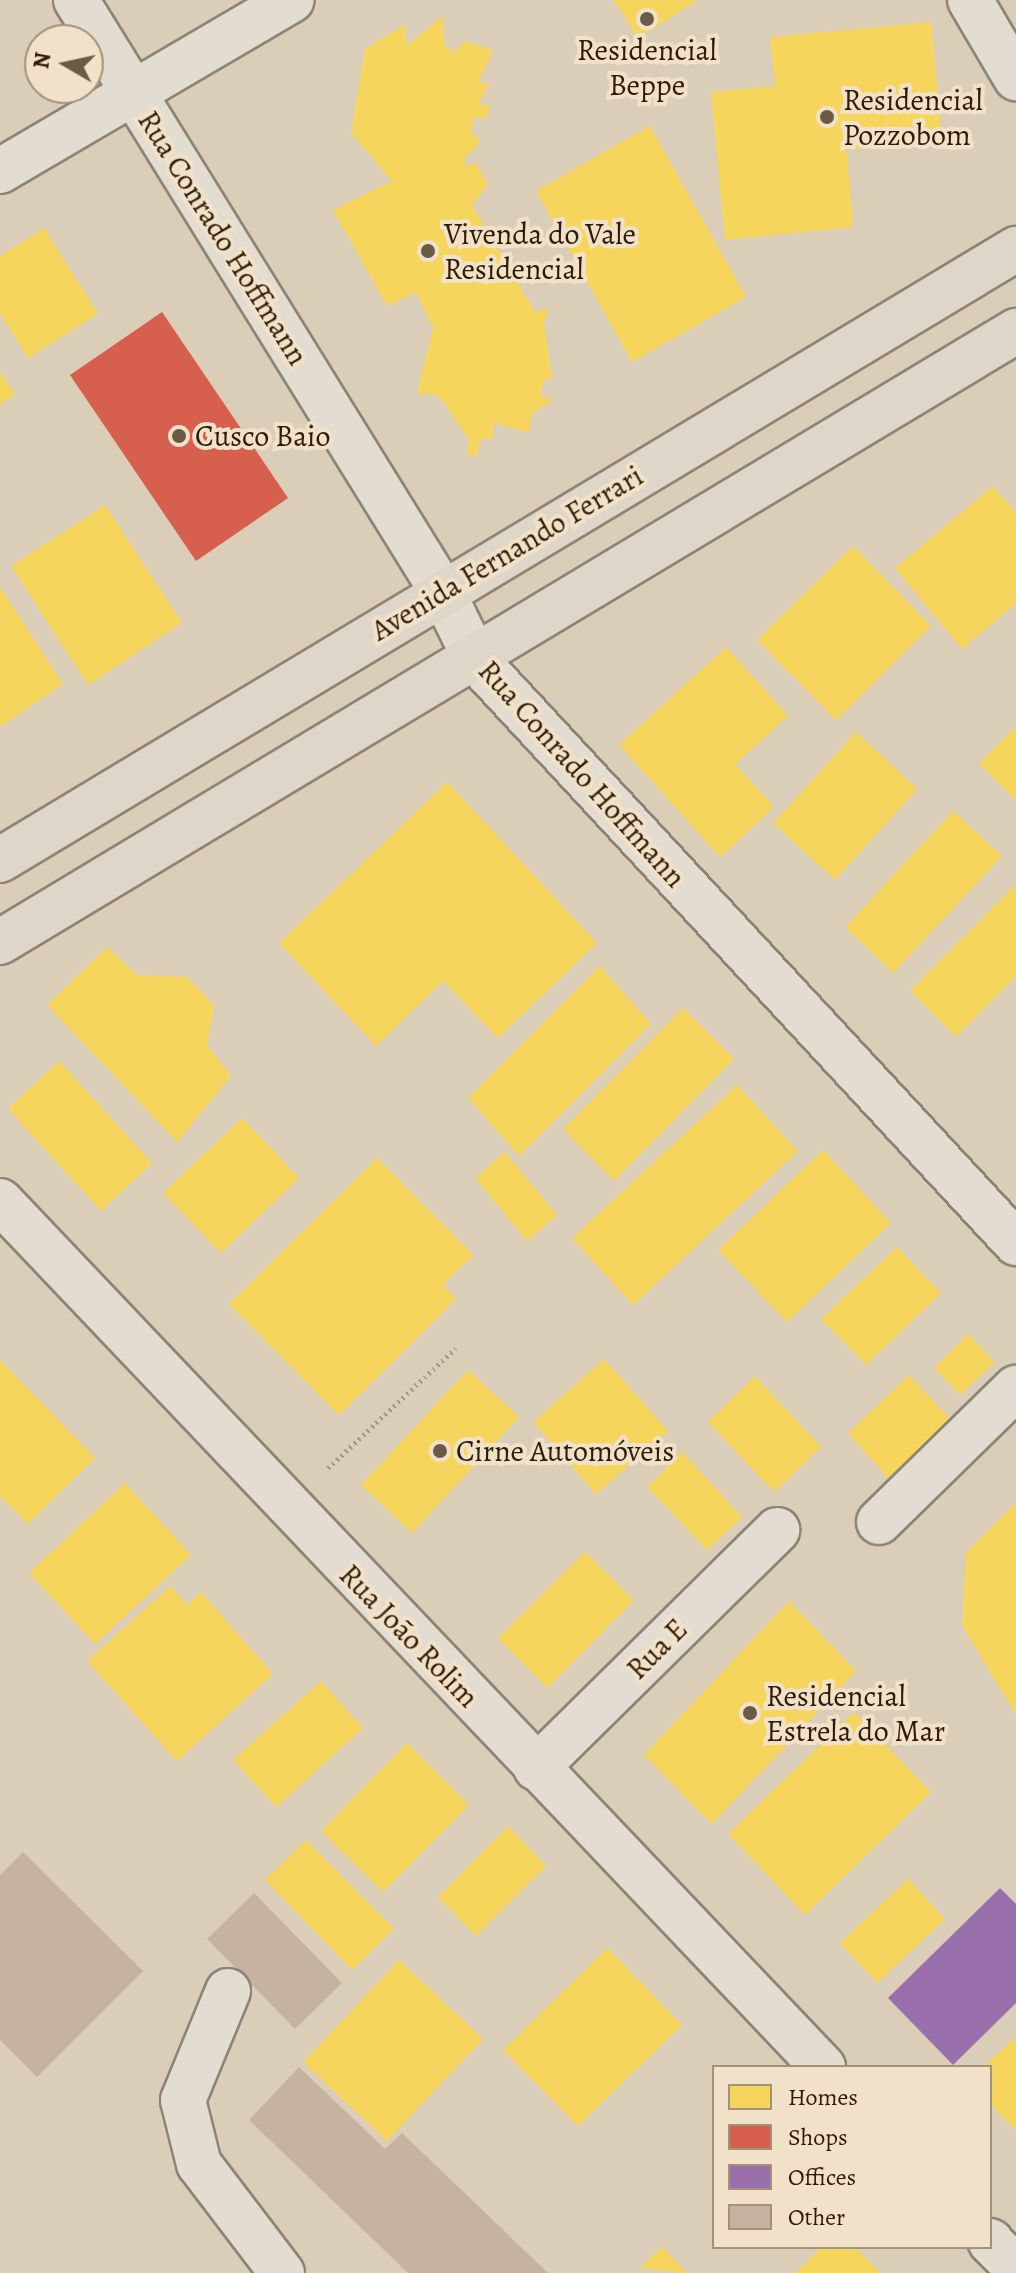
<!DOCTYPE html>
<meta charset="utf-8">
<style>
body{margin:0}
#map{position:relative;width:1016px;height:2273px;overflow:hidden;background:#dbceb9;font-family:Alegreya,serif}
div>[style]{position:absolute}
[style*='--x']{left:calc(var(--x)*1px);top:calc(var(--y)*1px);width:calc(var(--w)*1px);rotate:calc(var(--a)*1deg)}
.homes>*{inset:0;background:#f6d55c}
.shops>*{inset:0;background:#d6604d}
.offices>*{inset:0;background:#9970ab}
.building>*{inset:0;background:#c5b2a0}
.path>*{height:5px;margin-top:-2.5px;transform-origin:0;background:repeating-linear-gradient(90deg,#a0998e 0 2px,transparent 0 6px)}
.roads{filter:drop-shadow(2px 0 #8d8475) drop-shadow(-2px 0 #8d8475) drop-shadow(0 2px #8d8475) drop-shadow(0 -2px #8d8475)}
.minor>*{height:44px;margin:-22px;padding:0 22px;transform-origin:22px;border-radius:22px;background:#e3dcd1}
.major>*{height:44px;margin:-22px;padding:0 22px;transform-origin:22px;border-radius:22px;background:#ded6c9}
.dots>*{width:22px;height:22px;translate:-50% -50%;box-sizing:border-box;border:4px solid #f1e1c8;border-radius:50%}
span{translate:-50% -50%;white-space:nowrap;text-align:center;line-height:1.15;-webkit-text-stroke:8px #f1e1c8;paint-order:stroke}
.poi-label{font-size:30px;color:#2e1c06}
.left{translate:0 -50%;text-align:left}
.street-label{font-size:30px;color:#2e1c06}
.legend{position:absolute;left:712px;top:2065px;width:280px;height:184px;box-sizing:border-box;background:#f1e1c8;border:2px solid #a3927a;margin:0;padding:10px 14px;list-style:none;font-size:24px;color:#2e1c06}
.legend li{display:flex;align-items:center;gap:16px;height:40px}
.legend b{width:40px;border:2px solid #a3927a}
.north{position:absolute;left:24px;top:24px;width:80px;height:80px;box-sizing:border-box;background:#f1e1c8;border:2px solid #a3927a;border-radius:50%;rotate:279deg;font-size:22px;font-weight:700;line-height:32px;text-align:center;color:#2e1c06}
.north::after{content:'';display:block;margin:auto;width:28px;height:36px;background:#6b5a45;clip-path:polygon(50% 0,100% 100%,50% 72%,0 100%)}
</style>
<div id="map">
<div class="homes">
<div style="clip-path:polygon(614px 0,698px 0,638px 38px)"></div>
<div style="clip-path:polygon(443px 16px,444px 44px,454px 53px,465px 41px,493px 50px,478px 83px,490px 83px,478px 104px,490px 106px,486px 118px,473px 118px,472px 133px,481px 142px,465px 157px,465px 168px,475px 162px,488px 184px,472px 205px,535px 312px,550px 308px,544px 321px,552px 379px,544px 380px,540px 395px,553px 400px,531px 414px,529px 433px,494px 423px,492px 440px,481px 438px,476px 456px,467px 454px,469px 440px,439px 396px,417px 393px,433px 328px,416px 292px,387px 306px,333px 210px,392px 181px,351px 133px,365px 49px,404px 25px,407px 45px)"></div>
<div style="clip-path:polygon(931px 22px,942px 142px,847px 150px,853px 227px,725px 240px,711px 92px,775px 86px,770px 37px)"></div>
<div style="clip-path:polygon(650px 126px,746px 297px,632px 362px,536px 191px)"></div>
<div style="clip-path:polygon(44px 228px,98px 314px,28px 358px,0 313px,0 256px)"></div>
<div style="clip-path:polygon(0 372px,15px 394px,0 405px)"></div>
<div style="clip-path:polygon(993px 486px,1016px 513px,1016px 603px,962px 649px,895px 568px)"></div>
<div style="clip-path:polygon(105px 505px,182px 623px,88px 685px,11px 566px)"></div>
<div style="clip-path:polygon(853px 546px,931px 626px,836px 720px,757px 640px)"></div>
<div style="clip-path:polygon(0 587px,63px 684px,0 727px)"></div>
<div style="clip-path:polygon(726px 647px,788px 716px,735px 764px,774px 807px,720px 857px,619px 745px)"></div>
<div style="clip-path:polygon(1016px 726px,1016px 800px,979px 764px)"></div>
<div style="clip-path:polygon(856px 732px,917px 789px,835px 880px,773px 823px)"></div>
<div style="clip-path:polygon(447px 782px,597px 943px,498px 1038px,443px 981px,376px 1046px,279px 943px)"></div>
<div style="clip-path:polygon(953px 811px,1002px 856px,893px 973px,845px 927px)"></div>
<div style="clip-path:polygon(1016px 884px,1016px 976px,956px 1037px,910px 991px)"></div>
<div style="clip-path:polygon(107px 947px,137px 975px,187px 977px,214px 1006px,207px 1045px,231px 1076px,177px 1142px,47px 1005px)"></div>
<div style="clip-path:polygon(600px 966px,651px 1024px,519px 1156px,468px 1098px)"></div>
<div style="clip-path:polygon(683px 1008px,734px 1059px,614px 1181px,563px 1129px)"></div>
<div style="clip-path:polygon(59px 1061px,152px 1163px,101px 1211px,8px 1109px)"></div>
<div style="clip-path:polygon(737px 1085px,798px 1151px,633px 1305px,572px 1238px)"></div>
<div style="clip-path:polygon(242px 1118px,299px 1178px,221px 1253px,163px 1193px)"></div>
<div style="clip-path:polygon(823px 1150px,891px 1223px,787px 1322px,718px 1250px)"></div>
<div style="clip-path:polygon(505px 1152px,557px 1215px,527px 1241px,475px 1178px)"></div>
<div style="clip-path:polygon(377px 1158px,473px 1255px,443px 1285px,456px 1299px,339px 1415px,229px 1304px)"></div>
<div style="clip-path:polygon(897px 1247px,941px 1293px,866px 1365px,821px 1319px)"></div>
<div style="clip-path:polygon(968px 1334px,995px 1362px,960px 1395px,934px 1368px)"></div>
<div style="clip-path:polygon(604px 1359px,668px 1431px,596px 1494px,533px 1422px)"></div>
<div style="clip-path:polygon(0 1360px,95px 1458px,28px 1524px,0 1496px)"></div>
<div style="clip-path:polygon(468px 1370px,519px 1417px,412px 1533px,361px 1485px)"></div>
<div style="clip-path:polygon(909px 1375px,951px 1420px,888px 1478px,848px 1433px)"></div>
<div style="clip-path:polygon(755px 1376px,821px 1447px,774px 1492px,708px 1422px)"></div>
<div style="clip-path:polygon(682px 1452px,742px 1517px,707px 1550px,647px 1487px)"></div>
<div style="clip-path:polygon(125px 1483px,191px 1555px,95px 1644px,29px 1573px)"></div>
<div style="clip-path:polygon(1016px 1503px,1016px 1715px,962px 1625px,966px 1552px)"></div>
<div style="clip-path:polygon(585px 1552px,634px 1600px,547px 1688px,498px 1638px)"></div>
<div style="clip-path:polygon(170px 1586px,187px 1605px,201px 1592px,273px 1674px,177px 1761px,87px 1661px)"></div>
<div style="clip-path:polygon(789px 1601px,856px 1671px,712px 1824px,644px 1755px)"></div>
<div style="clip-path:polygon(321px 1681px,363px 1728px,276px 1807px,233px 1760px)"></div>
<div style="clip-path:polygon(854px 1712px,931px 1792px,805px 1915px,728px 1834px)"></div>
<div style="clip-path:polygon(407px 1743px,469px 1805px,383px 1892px,321px 1831px)"></div>
<div style="clip-path:polygon(508px 1826px,546px 1866px,476px 1936px,438px 1897px)"></div>
<div style="clip-path:polygon(306px 1840px,394px 1929px,352px 1970px,265px 1880px)"></div>
<div style="clip-path:polygon(908px 1879px,945px 1919px,877px 1983px,840px 1943px)"></div>
<div style="clip-path:polygon(607px 1948px,682px 2025px,578px 2126px,503px 2050px)"></div>
<div style="clip-path:polygon(399px 1960px,483px 2039px,387px 2141px,303px 2062px)"></div>
<div style="clip-path:polygon(1013px 2039px,1016px 2043px,1016px 2131px,990px 2104px,990px 2067px,983px 2067px)"></div>
<div style="clip-path:polygon(662px 2247px,687px 2273px,640px 2268px)"></div>
<div style="clip-path:polygon(822px 2247px,855px 2247px,880px 2273px,795px 2273px)"></div>
</div>
<div class="shops">
<div style="clip-path:polygon(162px 312px,288px 498px,196px 561px,70px 375px)"></div>
</div>
<div class="offices">
<div style="clip-path:polygon(1000px 1888px,1016px 1904px,1016px 2003px,953px 2065px,888px 1998px)"></div>
</div>
<div class="building">
<div style="clip-path:polygon(23px 1852px,143px 1971px,37px 2077px,0 2040px,0 1875px)"></div>
<div style="clip-path:polygon(254px 1893px,342px 1983px,295px 2029px,207px 1939px)"></div>
<div style="clip-path:polygon(299px 2067px,385px 2149px,402px 2133px,548px 2273px,408px 2273px,249px 2120px)"></div>
</div>
<div class="path">
<div style="--x:328;--y:1468;--w:175;--a:-43.2"></div>
</div>
<div class="roads">
<div class="minor">
<div style="--x:76;--y:0;--w:695;--a:58.23"></div>
<div style="--x:442;--y:591;--w:77;--a:63.8"></div>
<div style="--x:476;--y:660;--w:795;--a:47.19"></div>
<div style="--x:970;--y:0;--w:91;--a:59.5"></div>
<div style="--x:0;--y:171;--w:338;--a:-30.4"></div>
<div style="--x:0;--y:1201;--w:1195;--a:46.46"></div>
<div style="--x:879;--y:1522;--w:192;--a:-44.4"></div>
<div style="--x:536;--y:1768;--w:339;--a:-44.6"></div>
<div style="--x:228;--y:1991;--w:118;--a:112.4"></div>
<div style="--x:183;--y:2100;--w:66;--a:76"></div>
<div style="--x:199;--y:2164;--w:137;--a:52.7"></div>
<div style="--x:990;--y:2241;--w:37;--a:46"></div>
</div>
<div class="major">
<div style="--x:0;--y:860;--w:1186;--a:-31.02"></div>
<div style="--x:0;--y:942;--w:1186;--a:-31.02"></div>
</div>
</div>
<div class="dots">
<div style="left:647px;top:19px;background:#6b5a45"></div>
<div style="left:827px;top:117px;background:#6b5a45"></div>
<div style="left:428px;top:251px;background:#6b5a45"></div>
<div style="left:179px;top:436px;background:#6b5a45"></div>
<div style="left:440px;top:1451px;background:#6b5a45"></div>
<div style="left:750px;top:1713px;background:#6b5a45"></div>
</div>
<div class="poi-label">
<span style="left:647px;top:67px">Residencial<br>Beppe</span>
<span class="left" style="left:843px;top:117px">Residencial<br>Pozzobom</span>
<span class="left" style="left:444px;top:251px">Vivenda do Vale<br>Residencial</span>
<span class="left" style="left:195px;top:436px">Cusco Baio</span>
<span class="left" style="left:456px;top:1451px">Cirne Automóveis</span>
<span class="left" style="left:766px;top:1713px">Residencial<br>Estrela do Mar</span>
</div>
<div class="street-label">
<span style="left:223px;top:238px;rotate:58deg">Rua Conrado Hoffmann</span>
<span style="left:507px;top:553px;rotate:-31deg">Avenida Fernando Ferrari</span>
<span style="left:582px;top:774px;rotate:48deg">Rua Conrado Hoffmann</span>
<span style="left:409px;top:1636px;rotate:46deg">Rua João Rolim</span>
<span style="left:657px;top:1649px;rotate:-45deg">Rua E</span>
</div>
<ul class="legend">
<li><b style="height:22px;background:#f6d55c"></b>Homes</li>
<li><b style="height:22px;background:#d6604d"></b>Shops</li>
<li><b style="height:22px;background:#9970ab"></b>Offices</li>
<li><b style="height:22px;background:#c5b2a0"></b>Other</li>
</ul>
<div class="north">N</div>
</div>
